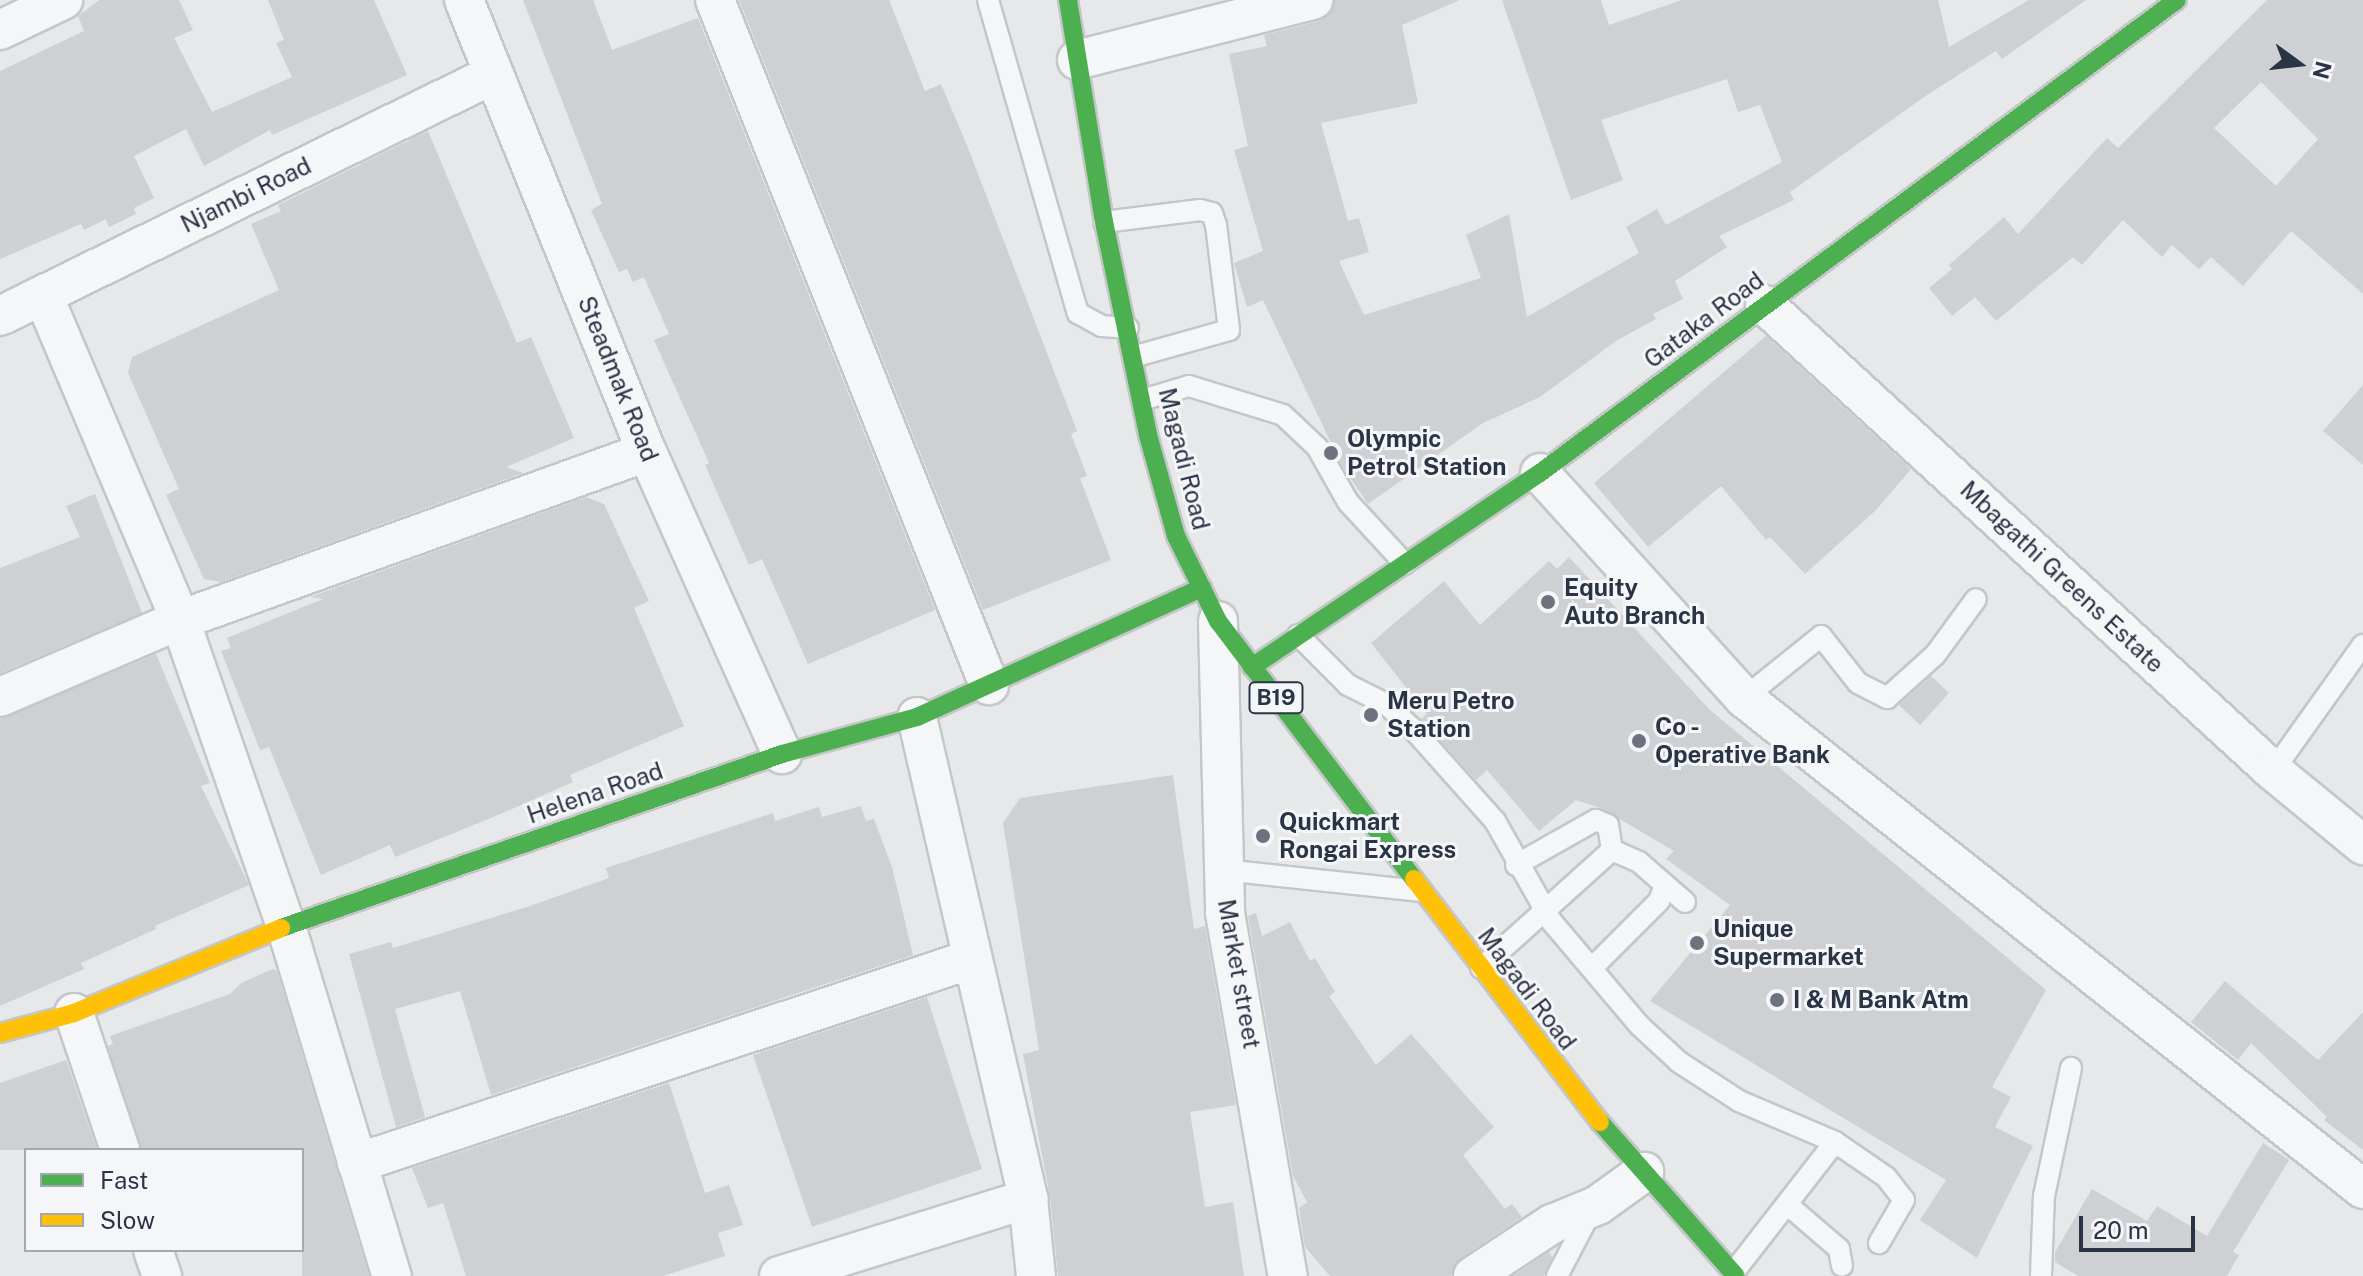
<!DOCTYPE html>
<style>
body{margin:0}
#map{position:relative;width:2363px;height:1276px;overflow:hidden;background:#e6e8ea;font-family:"Public Sans",sans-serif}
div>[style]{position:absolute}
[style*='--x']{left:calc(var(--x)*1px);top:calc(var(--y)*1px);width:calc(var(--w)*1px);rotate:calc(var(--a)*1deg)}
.building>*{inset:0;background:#ced0d3}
.roads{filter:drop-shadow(2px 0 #c4c6c8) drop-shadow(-2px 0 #c4c6c8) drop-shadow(0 2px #c4c6c8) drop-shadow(0 -2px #c4c6c8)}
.lane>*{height:20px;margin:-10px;padding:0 10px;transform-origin:10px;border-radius:10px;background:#f5f6f7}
.street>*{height:38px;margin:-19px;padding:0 19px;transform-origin:19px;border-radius:19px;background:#f5f6f7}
.fast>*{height:18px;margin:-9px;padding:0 9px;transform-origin:9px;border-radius:9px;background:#4caf50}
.slow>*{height:18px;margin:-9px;padding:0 9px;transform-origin:9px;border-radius:9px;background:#ffc107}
.dots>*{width:22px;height:22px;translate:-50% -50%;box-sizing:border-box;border:4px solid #f4f6f9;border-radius:50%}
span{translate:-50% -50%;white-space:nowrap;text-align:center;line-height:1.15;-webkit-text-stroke:6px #f4f6f9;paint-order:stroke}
.shield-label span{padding:2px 6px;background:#f4f6f9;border:2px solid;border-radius:6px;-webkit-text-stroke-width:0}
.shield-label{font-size:22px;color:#2b3445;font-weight:700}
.street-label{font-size:24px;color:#2b3445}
.poi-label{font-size:24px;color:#2b3445;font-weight:700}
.left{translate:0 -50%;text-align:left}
.legend{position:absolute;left:24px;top:1148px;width:280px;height:104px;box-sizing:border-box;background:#f4f6f9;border:2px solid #a4a8b1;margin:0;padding:10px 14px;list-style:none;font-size:24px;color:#2b3445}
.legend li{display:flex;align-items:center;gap:16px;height:40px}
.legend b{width:40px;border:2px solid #a4a8b1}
.north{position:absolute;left:2259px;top:24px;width:80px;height:80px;-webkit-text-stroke:6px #f4f6f9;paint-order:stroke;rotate:105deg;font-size:22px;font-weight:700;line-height:32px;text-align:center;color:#2b3445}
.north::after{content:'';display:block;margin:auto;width:28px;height:36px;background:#2b3445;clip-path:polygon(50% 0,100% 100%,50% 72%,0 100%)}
.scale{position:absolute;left:2079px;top:1216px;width:116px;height:36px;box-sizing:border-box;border:4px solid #2b3445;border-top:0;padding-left:10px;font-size:24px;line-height:28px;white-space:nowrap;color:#2b3445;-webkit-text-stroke:6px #f4f6f9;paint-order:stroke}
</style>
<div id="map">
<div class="building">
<div style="clip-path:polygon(99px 0,179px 0,193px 30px,174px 38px,212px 112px,292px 77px,276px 43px,284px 40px,268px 0,374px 0,407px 75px,272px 135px,270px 130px,204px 166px,186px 129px,134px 156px,154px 198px,134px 208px,136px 214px,109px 227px,106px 219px,84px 230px,81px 224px,0 259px,0 71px,84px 31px,78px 16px)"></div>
<div style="clip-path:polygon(523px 0,593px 0,612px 50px,698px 18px,935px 610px,808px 664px,762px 559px,749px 565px,705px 465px,709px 463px,654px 340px,669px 334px,644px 277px,633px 282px,627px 269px,619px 272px,591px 210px,602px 204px)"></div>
<div style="clip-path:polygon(739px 0,889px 0,925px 91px,941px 84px,968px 148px,1077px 431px,1071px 434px,1087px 476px,1080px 478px,1111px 560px,983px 610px)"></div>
<div style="clip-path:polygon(1334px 0,1460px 0,1402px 25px,1418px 103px,1321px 123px,1348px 221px,1359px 218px,1369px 252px,1339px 261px,1364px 315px,1481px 278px,1466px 235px,1509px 214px,1527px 317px,1639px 253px,1626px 227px,1657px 209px,1666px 225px,1782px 162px,1760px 105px,1738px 112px,1727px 79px,1601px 120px,1623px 180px,1571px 200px,1502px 0,1601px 0,1609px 25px,1682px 0,1938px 0,1949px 47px,2029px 0,2086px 0,2002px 59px,1996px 51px,1927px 95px,1790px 192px,1794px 200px,1719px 236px,1727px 247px,1675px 281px,1683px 299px,1653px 314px,1656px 319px,1616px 341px,1540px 397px,1483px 423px,1368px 504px,1341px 464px,1263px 300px,1247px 307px,1234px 263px,1263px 251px,1234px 150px,1248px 146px,1229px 54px,1267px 46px,1264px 35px,1319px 21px,1329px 15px)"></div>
<div style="clip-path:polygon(evenodd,2267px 0,2363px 0,2363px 294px,2291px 231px,2243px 286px,2211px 257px,2199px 269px,2172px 245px,2162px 257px,2123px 220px,2082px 265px,2073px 257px,1996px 321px,1975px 297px,1952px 316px,1929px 288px,1952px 269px,1949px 265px,2004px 217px,2018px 234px,2107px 138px,2118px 148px,2267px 0,2261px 82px,2318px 139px,2276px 186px,2214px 128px,2261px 82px)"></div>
<div style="clip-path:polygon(428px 131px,517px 343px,531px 337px,574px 438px,506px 467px,523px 473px,221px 582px,204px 579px,166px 495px,179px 489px,128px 373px,132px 357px,279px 290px,251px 224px,281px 211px,278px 205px)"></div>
<div style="clip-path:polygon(1766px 336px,1911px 469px,1876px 510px,1805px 574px,1770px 537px,1766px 540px,1721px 486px,1648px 547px,1594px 483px)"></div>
<div style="clip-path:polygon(2363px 385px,2363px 465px,2323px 431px)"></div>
<div style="clip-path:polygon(95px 494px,142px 613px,0 673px,0 568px,80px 537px,66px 506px)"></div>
<div style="clip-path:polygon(586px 497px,604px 504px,649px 601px,634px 608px,684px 726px,570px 775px,573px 782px,503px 813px,395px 857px,390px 845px,321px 875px,269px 747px,260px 750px,221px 651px,231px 648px,227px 638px,323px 599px,310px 597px)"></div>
<div style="clip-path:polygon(1569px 557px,1709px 709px,2046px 990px,1992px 1087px,2011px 1097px,1995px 1127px,2033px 1146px,1977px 1258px,1920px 1220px,1946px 1180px,1650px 1001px,1730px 905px,1666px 859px,1674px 851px,1601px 808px,1576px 800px,1539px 831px,1487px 770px,1476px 780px,1421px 719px,1427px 714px,1371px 643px,1444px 581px,1480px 625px,1549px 561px,1557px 569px)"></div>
<div style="clip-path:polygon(156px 654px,210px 783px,201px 786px,249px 885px,155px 926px,156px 929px,81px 963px,84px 969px,0 1006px,0 719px)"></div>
<div style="clip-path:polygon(1931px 676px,1949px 693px,1920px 725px,1899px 705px)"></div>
<div style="clip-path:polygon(1173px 775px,1194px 929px,1205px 926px,1236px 1105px,1190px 1112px,1205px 1207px,1233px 1202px,1244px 1276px,1058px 1276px,1050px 1197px,1023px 1054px,1039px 1050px,1003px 823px,1020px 798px)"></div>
<div style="clip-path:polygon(861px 806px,866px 821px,874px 819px,892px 867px,913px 955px,491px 1095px,460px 991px,395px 1009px,425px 1117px,396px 1127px,349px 954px,391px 942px,393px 948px,527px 907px,609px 878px,606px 868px,773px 813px,775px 821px,819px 807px,822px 817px)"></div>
<div style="clip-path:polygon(1256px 913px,1262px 936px,1290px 922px,1310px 961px,1315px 958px,1335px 992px,1329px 996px,1376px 1065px,1411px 1034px,1494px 1127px,1463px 1155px,1505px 1209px,1512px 1204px,1522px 1217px,1461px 1258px,1451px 1276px,1330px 1276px,1305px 1247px,1299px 1208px,1307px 1202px,1293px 1176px,1248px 916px)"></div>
<div style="clip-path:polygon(273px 969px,277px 971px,369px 1276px,302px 1276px,302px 1150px,141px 1150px,108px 1046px,113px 1044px,110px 1036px,230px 994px,241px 983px)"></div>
<div style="clip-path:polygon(2225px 981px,2318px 1060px,2363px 1012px,2363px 1150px,2324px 1120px,2327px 1117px,2251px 1043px,2238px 1060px,2191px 1022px)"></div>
<div style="clip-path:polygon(927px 997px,982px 1169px,812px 1227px,753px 1055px)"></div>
<div style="clip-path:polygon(66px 1060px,97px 1150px,0 1150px,0 1083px)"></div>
<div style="clip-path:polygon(669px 1083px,705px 1193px,729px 1185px,743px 1225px,718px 1233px,725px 1256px,663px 1276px,466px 1276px,443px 1203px,428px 1208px,412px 1168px)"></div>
<div style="clip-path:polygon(2263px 1143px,2289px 1160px,2233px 1252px,2239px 1255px,2227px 1276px,2078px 1276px,2055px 1262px,2055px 1252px,2092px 1189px,2147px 1221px,2157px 1206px,2207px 1236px)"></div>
<div style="clip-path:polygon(1549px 1252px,1552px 1257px,1544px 1276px,1513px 1276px)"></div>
</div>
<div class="roads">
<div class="lane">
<div style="--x:988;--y:0;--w:326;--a:74"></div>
<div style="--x:1078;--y:313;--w:26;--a:29"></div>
<div style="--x:1101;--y:326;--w:27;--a:4"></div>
<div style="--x:1104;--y:222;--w:97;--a:-7.1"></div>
<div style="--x:1200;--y:210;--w:12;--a:14"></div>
<div style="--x:1212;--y:213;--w:13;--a:72"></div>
<div style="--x:1216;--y:225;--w:106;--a:82.9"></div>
<div style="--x:1229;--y:330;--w:97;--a:164.4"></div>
<div style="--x:1142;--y:400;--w:49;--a:-16.6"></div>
<div style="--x:1189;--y:386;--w:98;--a:17.1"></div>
<div style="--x:1283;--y:415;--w:47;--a:43.3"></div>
<div style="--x:1317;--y:447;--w:63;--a:60.6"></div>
<div style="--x:1348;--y:502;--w:84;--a:47.4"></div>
<div style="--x:1298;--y:635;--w:71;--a:45"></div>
<div style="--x:1348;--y:685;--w:42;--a:26.6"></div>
<div style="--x:1386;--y:704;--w:37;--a:43"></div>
<div style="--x:1413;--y:729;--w:123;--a:48.3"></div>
<div style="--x:1495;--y:821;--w:116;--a:60.6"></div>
<div style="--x:1552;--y:922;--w:136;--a:49.8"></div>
<div style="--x:1640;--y:1026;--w:53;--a:42.7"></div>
<div style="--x:1679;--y:1062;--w:72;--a:33"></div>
<div style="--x:1739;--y:1101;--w:104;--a:23.1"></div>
<div style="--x:1744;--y:698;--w:99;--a:-38.8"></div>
<div style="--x:1821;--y:636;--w:60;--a:51.8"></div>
<div style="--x:1858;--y:683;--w:33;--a:27"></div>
<div style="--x:1887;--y:698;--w:64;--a:-41.9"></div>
<div style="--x:1935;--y:655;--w:69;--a:-53.8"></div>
<div style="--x:2273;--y:771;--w:155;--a:-54.5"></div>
<div style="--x:1516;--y:865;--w:92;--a:-29.4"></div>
<div style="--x:1596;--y:820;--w:13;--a:23"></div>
<div style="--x:1608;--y:825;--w:25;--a:81"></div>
<div style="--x:1224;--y:870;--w:196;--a:6.1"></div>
<div style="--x:1594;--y:966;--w:92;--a:-45"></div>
<div style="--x:1659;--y:901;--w:17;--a:-69"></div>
<div style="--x:1481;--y:968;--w:176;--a:-42"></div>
<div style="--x:1612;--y:850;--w:30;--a:24"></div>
<div style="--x:1639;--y:862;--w:61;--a:41"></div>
<div style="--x:1789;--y:1206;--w:66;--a:40.7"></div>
<div style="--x:1839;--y:1249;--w:17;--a:80"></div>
<div style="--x:1733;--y:1273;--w:166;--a:-52.1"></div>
<div style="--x:1835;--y:1142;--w:62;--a:34.5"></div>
<div style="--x:1886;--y:1177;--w:29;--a:52"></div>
<div style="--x:1904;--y:1200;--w:50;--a:120.2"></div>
<div style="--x:1557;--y:1276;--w:73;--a:-62.4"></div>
<div style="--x:2041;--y:1276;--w:80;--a:-87.9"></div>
<div style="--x:2044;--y:1196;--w:131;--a:-78.1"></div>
</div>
<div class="street">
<div style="--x:464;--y:0;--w:488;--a:68"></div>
<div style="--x:647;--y:452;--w:331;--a:65.9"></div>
<div style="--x:715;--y:0;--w:738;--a:68.2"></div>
<div style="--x:0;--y:30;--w:70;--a:-25.5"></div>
<div style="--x:1077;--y:60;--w:244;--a:-14.3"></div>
<div style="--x:43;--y:295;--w:353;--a:67.1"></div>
<div style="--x:180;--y:620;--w:324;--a:70.9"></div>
<div style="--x:286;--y:926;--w:366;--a:73.2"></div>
<div style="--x:1765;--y:305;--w:689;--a:42.53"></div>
<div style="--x:2273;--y:771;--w:117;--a:39.4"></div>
<div style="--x:0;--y:316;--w:548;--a:-26.1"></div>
<div style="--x:1540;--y:473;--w:304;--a:47.8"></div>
<div style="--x:1744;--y:698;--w:790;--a:38.42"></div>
<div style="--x:1218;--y:621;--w:292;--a:88.6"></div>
<div style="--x:1225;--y:913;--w:368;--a:80.2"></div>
<div style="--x:0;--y:697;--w:196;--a:-23.2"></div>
<div style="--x:180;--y:620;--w:496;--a:-19.8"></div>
<div style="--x:917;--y:717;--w:495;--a:77"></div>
<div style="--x:1028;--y:1199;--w:77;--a:84.1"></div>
<div style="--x:74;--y:1013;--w:145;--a:71.4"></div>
<div style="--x:357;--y:1163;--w:648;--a:-18.35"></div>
<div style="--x:153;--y:1250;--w:28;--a:71"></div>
<div style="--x:779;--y:1276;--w:261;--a:-17.2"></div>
<div style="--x:1473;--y:1276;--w:95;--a:-33.4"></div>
<div style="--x:1552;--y:1224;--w:50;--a:-22.4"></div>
<div style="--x:1598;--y:1205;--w:57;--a:-35.7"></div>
</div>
<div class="fast">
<div style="--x:1068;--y:0;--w:225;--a:80.8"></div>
<div style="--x:1104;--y:222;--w:217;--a:78.3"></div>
<div style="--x:1148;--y:435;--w:105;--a:74.5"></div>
<div style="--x:1176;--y:536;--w:95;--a:63.7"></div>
<div style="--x:1218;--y:621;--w:324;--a:52.8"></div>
<div style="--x:1252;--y:667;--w:347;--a:-34"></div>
<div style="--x:1540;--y:473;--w:793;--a:-36.6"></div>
<div style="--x:281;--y:928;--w:530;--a:-19.15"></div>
<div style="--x:782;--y:754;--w:140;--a:-15.3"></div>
<div style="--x:917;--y:717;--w:313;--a:-24.4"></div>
<div style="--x:1600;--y:1122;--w:205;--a:48.6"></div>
</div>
<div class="slow">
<div style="--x:1414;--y:879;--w:306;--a:52.6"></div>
<div style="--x:0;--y:1033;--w:77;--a:-15.1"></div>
<div style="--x:74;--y:1013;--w:224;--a:-22.3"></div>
</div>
</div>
<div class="dots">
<div style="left:1331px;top:453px;background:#6c737f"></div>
<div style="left:1548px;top:602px;background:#6c737f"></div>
<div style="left:1371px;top:715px;background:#6c737f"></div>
<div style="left:1639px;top:741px;background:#6c737f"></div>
<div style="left:1263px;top:836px;background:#6c737f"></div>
<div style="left:1697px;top:943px;background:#6c737f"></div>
<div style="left:1777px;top:1000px;background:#6c737f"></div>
</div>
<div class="shield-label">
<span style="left:1276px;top:698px">B19</span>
</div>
<div class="street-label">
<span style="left:246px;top:195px;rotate:-26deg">Njambi Road</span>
<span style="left:1704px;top:320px;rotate:-37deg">Gataka Road</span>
<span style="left:618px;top:379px;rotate:68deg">Steadmak Road</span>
<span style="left:1184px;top:459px;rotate:76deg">Magadi Road</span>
<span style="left:2062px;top:577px;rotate:43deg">Mbagathi Greens Estate</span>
<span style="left:595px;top:793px;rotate:-19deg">Helena Road</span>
<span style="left:1239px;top:974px;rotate:80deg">Market street</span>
<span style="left:1527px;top:989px;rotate:53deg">Magadi Road</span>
</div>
<div class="poi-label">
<span class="left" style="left:1347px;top:453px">Olympic<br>Petrol Station</span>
<span class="left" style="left:1564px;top:602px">Equity<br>Auto Branch</span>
<span class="left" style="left:1387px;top:715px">Meru Petro<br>Station</span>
<span class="left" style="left:1655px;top:741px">Co -<br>Operative Bank</span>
<span class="left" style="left:1279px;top:836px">Quickmart<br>Rongai Express</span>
<span class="left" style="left:1713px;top:943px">Unique<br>Supermarket</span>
<span class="left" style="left:1793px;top:1000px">I &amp; M Bank Atm</span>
</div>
<ul class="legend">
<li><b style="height:10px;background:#4caf50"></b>Fast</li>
<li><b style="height:10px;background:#ffc107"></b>Slow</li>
</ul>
<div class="north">N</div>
<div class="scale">20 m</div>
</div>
